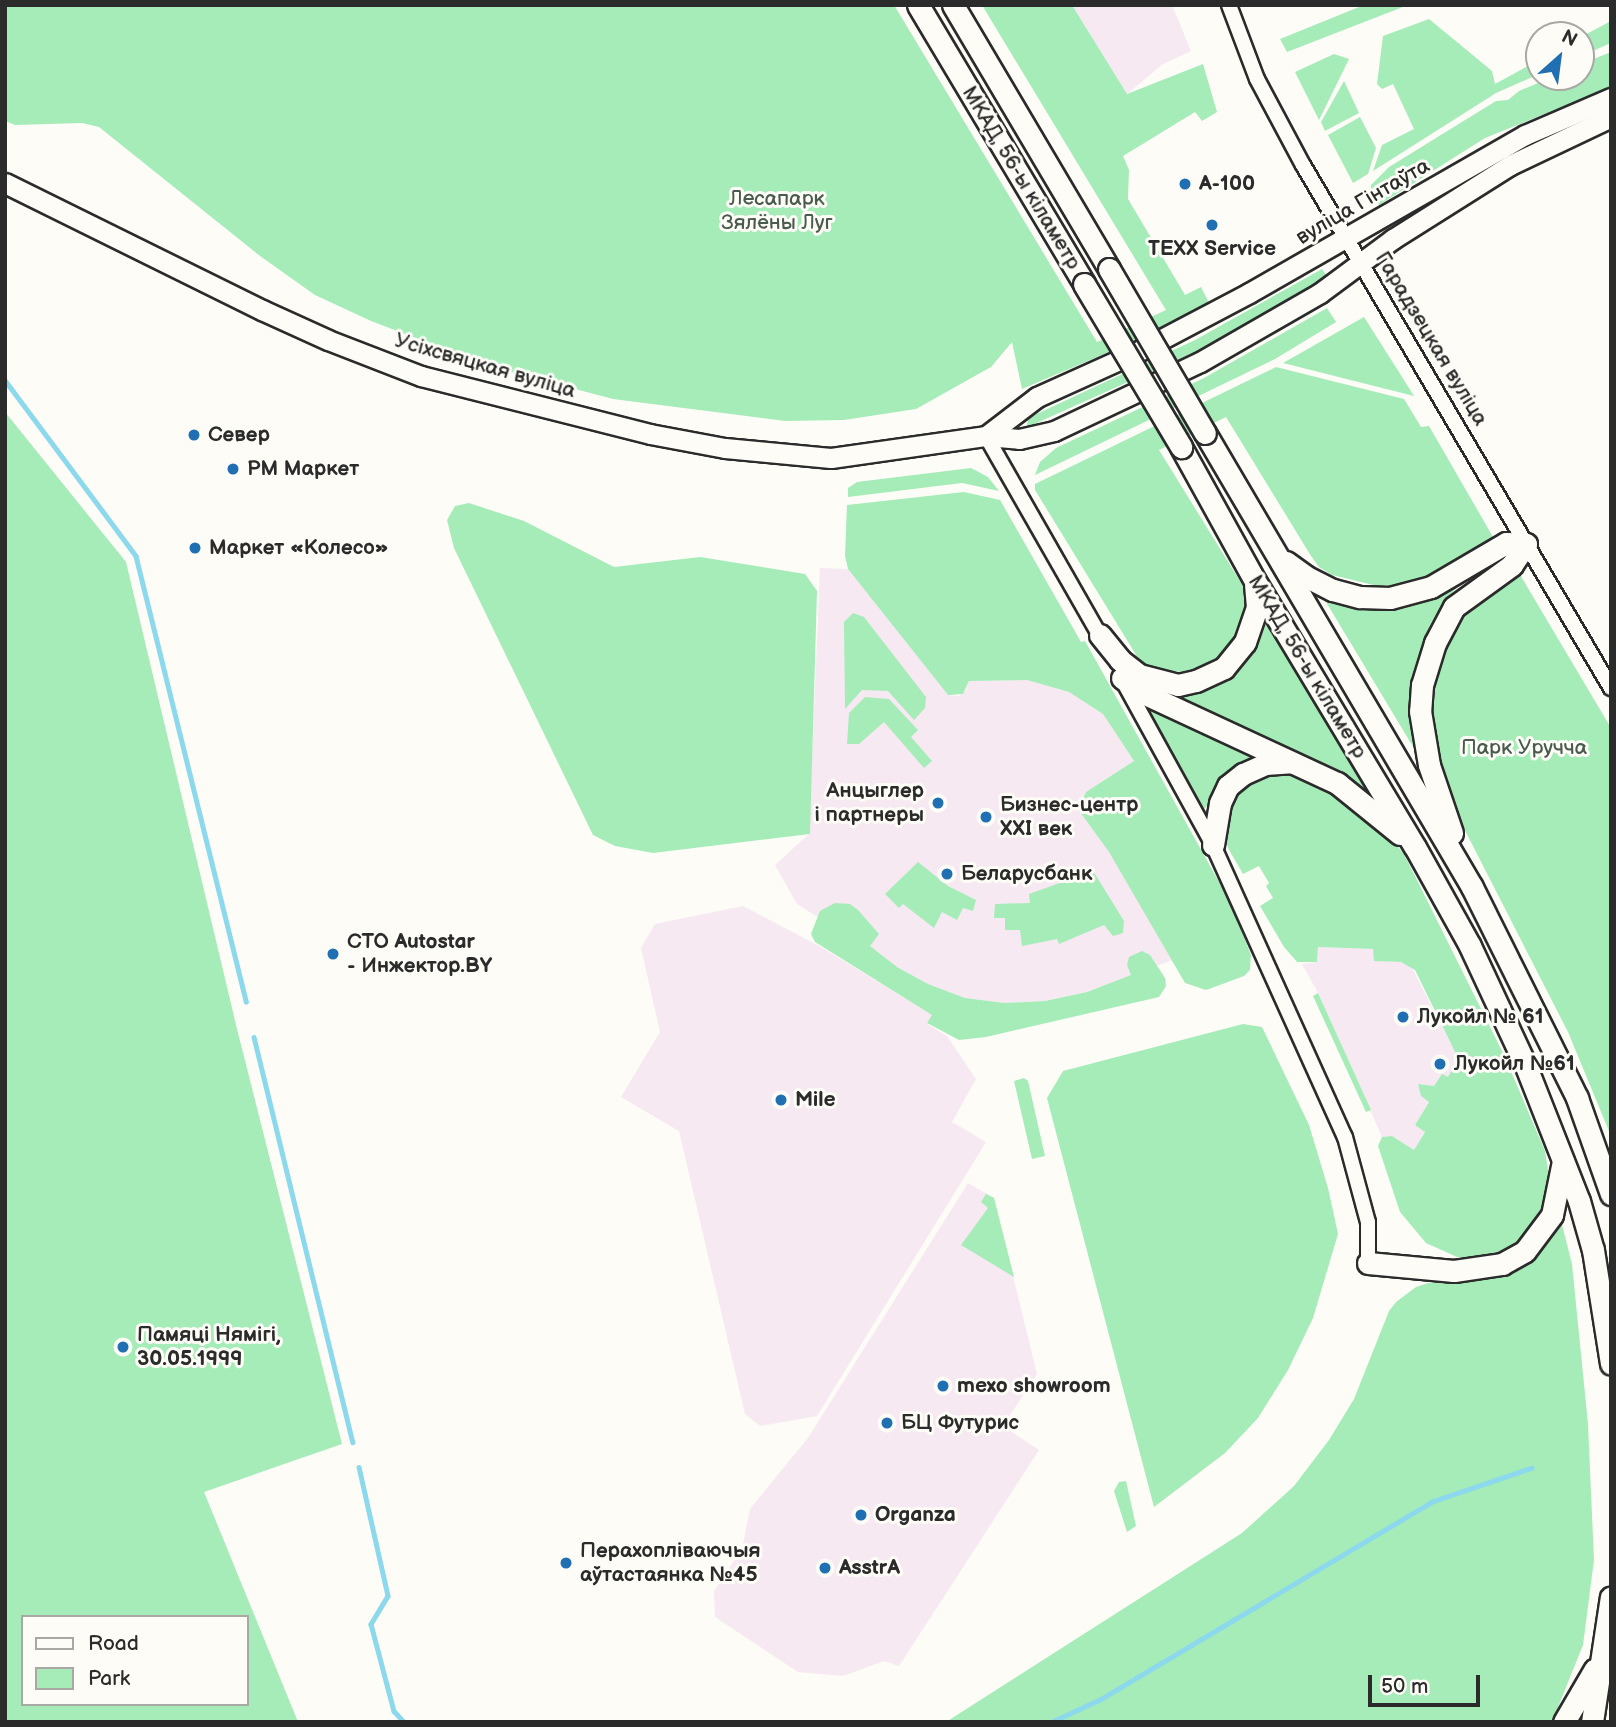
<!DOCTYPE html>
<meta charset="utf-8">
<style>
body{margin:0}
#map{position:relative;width:1616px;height:1727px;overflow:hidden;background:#fdfcf7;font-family:"Balsamiq Sans",sans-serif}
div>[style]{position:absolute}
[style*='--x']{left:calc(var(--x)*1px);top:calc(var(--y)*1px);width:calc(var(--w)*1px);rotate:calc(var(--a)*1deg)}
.built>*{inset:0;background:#f6e9f1}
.green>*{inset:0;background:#a6ecb9}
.stream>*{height:4.5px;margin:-2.25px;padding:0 2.25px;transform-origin:2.25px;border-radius:2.25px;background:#8cd8ec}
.roads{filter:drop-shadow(2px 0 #2b2b2b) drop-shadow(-2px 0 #2b2b2b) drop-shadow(0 2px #2b2b2b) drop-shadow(0 -2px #2b2b2b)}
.minor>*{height:14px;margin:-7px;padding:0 7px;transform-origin:7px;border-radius:7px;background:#fdfcf7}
.major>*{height:19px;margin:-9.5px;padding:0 9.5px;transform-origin:9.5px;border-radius:9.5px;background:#fdfcf7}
.highway>*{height:21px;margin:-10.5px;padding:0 10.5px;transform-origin:10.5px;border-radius:10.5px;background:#fdfcf7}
.bridges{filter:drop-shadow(2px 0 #2b2b2b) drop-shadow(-2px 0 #2b2b2b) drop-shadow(0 2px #2b2b2b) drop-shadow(0 -2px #2b2b2b)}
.highway-bridge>*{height:21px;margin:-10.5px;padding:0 10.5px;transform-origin:10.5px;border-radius:10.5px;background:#fdfcf7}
.dots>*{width:19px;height:19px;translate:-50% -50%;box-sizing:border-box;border:4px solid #fdfcf7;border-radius:50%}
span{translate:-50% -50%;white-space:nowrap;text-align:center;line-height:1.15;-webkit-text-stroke:6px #fdfcf7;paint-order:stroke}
.street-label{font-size:21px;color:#2b2b2b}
.poi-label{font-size:21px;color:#2b2b2b;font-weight:700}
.left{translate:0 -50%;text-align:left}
.right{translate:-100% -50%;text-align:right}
.park-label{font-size:21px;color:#4a5b4e}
.frame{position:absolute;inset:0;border:7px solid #2b2b2b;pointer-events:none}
.legend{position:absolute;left:21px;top:1615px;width:228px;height:91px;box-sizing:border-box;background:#fdfcf7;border:2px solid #a9a8a5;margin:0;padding:9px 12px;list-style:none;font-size:21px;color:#2b2b2b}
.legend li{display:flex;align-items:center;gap:14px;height:35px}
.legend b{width:35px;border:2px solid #a9a8a5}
.north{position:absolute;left:1525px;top:21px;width:70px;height:70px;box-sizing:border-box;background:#fdfcf7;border:2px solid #a9a8a5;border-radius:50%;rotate:28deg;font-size:19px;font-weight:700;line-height:28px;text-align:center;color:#2b2b2b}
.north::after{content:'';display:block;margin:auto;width:24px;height:32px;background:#1f6fb2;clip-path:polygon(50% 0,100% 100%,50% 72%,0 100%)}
.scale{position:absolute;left:1368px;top:1675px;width:112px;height:32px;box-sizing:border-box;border:4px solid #2b2b2b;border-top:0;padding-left:9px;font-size:21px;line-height:24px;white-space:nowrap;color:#2b2b2b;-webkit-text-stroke:5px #fdfcf7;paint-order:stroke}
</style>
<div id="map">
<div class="built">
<div style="clip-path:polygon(1072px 5px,1172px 5px,1191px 51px,1163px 64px,1127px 94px)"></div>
<div style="clip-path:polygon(820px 568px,848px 569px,948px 695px,959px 696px,966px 690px,969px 681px,1027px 680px,1069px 692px,1103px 714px,1134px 761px,1086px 792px,1074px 812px,1084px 804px,1178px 958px,1086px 992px,1045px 1001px,1005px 1003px,965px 998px,928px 984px,897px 967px,797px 904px,775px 865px,809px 834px)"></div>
<div style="clip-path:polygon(743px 906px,819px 946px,933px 1015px,927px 1024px,947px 1036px,976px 1079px,952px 1122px,986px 1142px,817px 1416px,760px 1426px,745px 1414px,679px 1131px,621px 1097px,660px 1032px,641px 948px,655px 924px)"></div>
<div style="clip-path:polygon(1318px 947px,1374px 949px,1375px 961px,1401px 962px,1411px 966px,1456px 1054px,1455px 1066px,1448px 1078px,1434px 1086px,1418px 1084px,1421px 1096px,1429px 1101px,1415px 1125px,1425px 1131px,1414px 1150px,1392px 1136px,1382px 1137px,1318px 993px,1302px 964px,1317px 962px)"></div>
<div style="clip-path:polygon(968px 1183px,994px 1198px,1037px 1374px,1003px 1426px,1039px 1450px,899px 1666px,884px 1661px,843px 1676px,798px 1672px,715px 1617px,714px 1591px,742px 1549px,750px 1509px,808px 1438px)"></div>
</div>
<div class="green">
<div style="clip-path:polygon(5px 5px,894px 5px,1097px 342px,1166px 310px,982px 5px,1072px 5px,1127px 94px,1203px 64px,1217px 112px,1202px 121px,1195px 112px,1123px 156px,1129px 170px,1128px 199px,1185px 295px,1201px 287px,1210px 305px,1177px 323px,1022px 389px,1012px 342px,991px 367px,916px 409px,844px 420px,785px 421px,613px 399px,492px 367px,371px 321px,315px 295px,260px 256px,99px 127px,82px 123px,15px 125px,5px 121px)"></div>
<div style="clip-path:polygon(1364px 5px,1408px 5px,1287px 52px,1280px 39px)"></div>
<div style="clip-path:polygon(1429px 19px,1492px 71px,1495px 84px,1539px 60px,1539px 74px,1496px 93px,1373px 171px,1382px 145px,1414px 129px,1393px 84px,1382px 89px,1377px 84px,1383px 36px)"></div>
<div style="clip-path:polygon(1611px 21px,1611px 43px,1581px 56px,1581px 37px)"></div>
<div style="clip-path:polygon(1611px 52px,1611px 87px,1485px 138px,1379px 205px,1371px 193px,1371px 185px,1389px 167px,1496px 101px,1508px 100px,1519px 91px,1552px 77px,1581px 77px,1581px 64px)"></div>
<div style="clip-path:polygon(1334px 54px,1349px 59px,1319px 120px,1295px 72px)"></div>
<div style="clip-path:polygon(1344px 81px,1359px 113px,1325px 131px,1321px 122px)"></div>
<div style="clip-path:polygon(1360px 117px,1376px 148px,1368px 174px,1353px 183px,1328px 135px)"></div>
<div style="clip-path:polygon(1322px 269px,1326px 275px,1324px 278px,1199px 350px,1030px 426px,1027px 425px,1028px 418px,1195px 340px)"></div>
<div style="clip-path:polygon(1327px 308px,1336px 322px,1275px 359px,1035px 475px,1040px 462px,1056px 448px,1204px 378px)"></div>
<div style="clip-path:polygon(1364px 317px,1414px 396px,1283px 363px)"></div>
<div style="clip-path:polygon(1276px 367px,1404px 399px,1421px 427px,1429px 426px,1493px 537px,1492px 541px,1422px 583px,1386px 588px,1332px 575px,1319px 567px,1311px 556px,1226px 417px,1159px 450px,1248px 594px,1245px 623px,1219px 661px,1194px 673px,1160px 670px,1141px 663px,1035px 490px,1035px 484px)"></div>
<div style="clip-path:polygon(evenodd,5px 412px,126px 562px,237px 1029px,342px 1444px,204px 1492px,298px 1722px,5px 1722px,5px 412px,23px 1617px,247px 1617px,247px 1704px,23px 1704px,23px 1617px)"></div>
<div style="clip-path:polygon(971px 468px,988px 477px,999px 491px,962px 483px,848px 497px,848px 488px,857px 482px)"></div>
<div style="clip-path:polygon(964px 492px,1000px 500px,1081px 642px,1085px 641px,1229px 900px,1251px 955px,1250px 970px,1244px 976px,1206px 990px,1185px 983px,1109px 852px,1078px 809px,1086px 792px,1134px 761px,1103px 714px,1069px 692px,1027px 680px,969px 681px,963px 694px,948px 695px,848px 569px,845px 556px,847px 505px)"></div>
<div style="clip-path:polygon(469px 503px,524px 521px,614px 567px,700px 557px,805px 574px,817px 591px,810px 834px,653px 853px,615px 846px,593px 835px,454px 548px,447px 520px,455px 506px)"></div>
<div style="clip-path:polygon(1498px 557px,1500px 561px,1460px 585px,1445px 599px,1430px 625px,1417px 663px,1409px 704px,1418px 755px,1320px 592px,1382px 606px,1406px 605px,1443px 590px)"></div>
<div style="clip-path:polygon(1519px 573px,1611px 728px,1611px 1136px,1568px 1032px,1452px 805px,1430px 722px,1431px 685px,1439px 651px,1470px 599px)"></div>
<div style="clip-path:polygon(853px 613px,864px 617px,926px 697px,925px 708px,914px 720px,888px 691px,862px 690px,845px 709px,844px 622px)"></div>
<div style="clip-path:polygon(1266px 613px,1380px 806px,1156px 688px,1198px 691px,1231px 677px,1254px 649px,1263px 632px)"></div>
<div style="clip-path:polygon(865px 697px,889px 699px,918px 730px,911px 737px,932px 761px,924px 768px,884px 722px,859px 744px,847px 744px,849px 713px)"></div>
<div style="clip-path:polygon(1141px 699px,1260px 754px,1204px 809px)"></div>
<div style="clip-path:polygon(1284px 770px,1326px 783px,1389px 836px,1404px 854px,1504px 1055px,1545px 1151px,1550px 1182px,1543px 1210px,1521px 1239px,1502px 1252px,1481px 1258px,1457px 1257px,1426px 1243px,1400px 1212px,1378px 1146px,1382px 1137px,1392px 1136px,1414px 1150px,1425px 1132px,1415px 1125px,1429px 1102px,1421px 1096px,1418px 1084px,1434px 1086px,1442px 1074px,1448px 1077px,1456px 1062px,1456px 1054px,1415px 970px,1401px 962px,1374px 961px,1373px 949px,1318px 947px,1317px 962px,1297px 962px,1284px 947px,1260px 906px,1273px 898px,1266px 886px,1269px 883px,1259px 866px,1243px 874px,1228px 848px,1224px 829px,1231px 801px,1242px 787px,1258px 776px)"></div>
<div style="clip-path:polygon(918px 862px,948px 886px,976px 900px,973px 911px,963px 908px,957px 920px,942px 912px,934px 928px,903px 904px,899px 908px,885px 894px)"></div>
<div style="clip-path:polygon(1079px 866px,1095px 874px,1124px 921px,1123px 933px,1113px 936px,1104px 925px,1059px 944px,1057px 939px,1022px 946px,1020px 930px,1005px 930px,1005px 918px,994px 918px,995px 904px,1030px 903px,1029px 894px,1071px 879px,1067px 871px)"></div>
<div style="clip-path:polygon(835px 903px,850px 904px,858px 910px,879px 934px,870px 946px,897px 967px,928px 984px,965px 998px,1005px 1003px,1045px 1001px,1087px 992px,1131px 975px,1127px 965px,1129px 957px,1142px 951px,1150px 955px,1165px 978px,1166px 986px,1159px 997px,986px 1037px,959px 1040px,927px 1023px,932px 1015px,815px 942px,811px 934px,820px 911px)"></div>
<div style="clip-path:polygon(1318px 993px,1371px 1110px,1366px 1112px,1313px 996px)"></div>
<div style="clip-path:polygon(1243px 1024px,1262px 1027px,1309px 1125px,1328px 1188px,1338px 1234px,1313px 1318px,1288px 1370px,1258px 1418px,1225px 1453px,1154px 1507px,1047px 1098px,1063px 1071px)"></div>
<div style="clip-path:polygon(1024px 1078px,1028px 1081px,1045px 1156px,1032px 1159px,1014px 1081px)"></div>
<div style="clip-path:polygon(986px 1194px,994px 1198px,1014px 1277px,961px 1245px,988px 1208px,981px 1202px)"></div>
<div style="clip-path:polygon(1559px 1213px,1572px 1264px,1588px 1424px,1594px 1560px,1583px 1645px,1552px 1722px,946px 1722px,1242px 1533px,1294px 1486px,1329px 1440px,1354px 1399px,1389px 1311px,1396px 1302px,1416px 1287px,1428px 1283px,1455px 1278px,1475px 1280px,1516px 1271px,1535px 1258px,1549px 1242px)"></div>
<div style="clip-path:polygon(1126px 1481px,1136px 1526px,1127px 1532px,1114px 1491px,1119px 1482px)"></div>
</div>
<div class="stream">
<div style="--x:5;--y:380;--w:219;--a:53.3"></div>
<div style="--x:136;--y:556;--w:459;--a:76.1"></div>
<div style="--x:254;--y:1037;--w:417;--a:76.3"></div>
<div style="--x:359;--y:1467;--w:132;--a:77.3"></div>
<div style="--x:388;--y:1596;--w:33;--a:121"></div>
<div style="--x:371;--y:1624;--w:90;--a:75.2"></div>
<div style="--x:394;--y:1711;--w:15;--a:48"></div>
<div style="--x:1051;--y:1722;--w:55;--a:-24.7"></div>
<div style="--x:1101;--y:1699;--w:384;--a:-30.8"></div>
<div style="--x:1431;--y:1502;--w:106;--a:-18.8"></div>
</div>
<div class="roads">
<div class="minor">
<div style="--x:1229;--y:5;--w:79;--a:69.3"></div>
<div style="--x:1257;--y:79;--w:98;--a:61.9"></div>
<div style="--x:1303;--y:165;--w:607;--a:59.51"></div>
<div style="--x:986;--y:436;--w:236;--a:60.3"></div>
<div style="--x:1123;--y:681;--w:187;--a:61.2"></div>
<div style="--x:1213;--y:845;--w:320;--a:65.7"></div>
<div style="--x:1345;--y:1137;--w:88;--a:74.9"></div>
<div style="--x:1368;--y:1222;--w:41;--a:90"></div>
</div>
<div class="major">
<div style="--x:5;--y:183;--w:287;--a:26.3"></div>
<div style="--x:262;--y:310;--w:72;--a:24.4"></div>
<div style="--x:328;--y:340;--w:100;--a:21.2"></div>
<div style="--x:421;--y:376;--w:236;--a:14.2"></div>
<div style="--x:650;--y:434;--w:76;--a:10.6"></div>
<div style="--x:725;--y:448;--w:106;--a:5.4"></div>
<div style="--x:831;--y:458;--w:157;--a:-8.1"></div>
<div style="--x:986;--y:436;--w:33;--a:5"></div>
<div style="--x:1019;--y:439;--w:36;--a:-13"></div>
<div style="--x:1054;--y:431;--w:161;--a:-25.3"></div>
<div style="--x:1200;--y:362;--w:138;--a:-29.9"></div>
<div style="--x:1320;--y:293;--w:91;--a:-36.5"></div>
<div style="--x:1393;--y:239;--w:138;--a:-32.3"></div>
<div style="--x:1510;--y:165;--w:112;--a:-25.4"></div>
<div style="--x:986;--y:436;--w:64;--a:-37.4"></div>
<div style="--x:1037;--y:397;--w:114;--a:-24.3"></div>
<div style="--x:1141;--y:350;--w:122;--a:-27.8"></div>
<div style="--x:1249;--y:293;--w:318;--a:-29.8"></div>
<div style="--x:1525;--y:135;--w:94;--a:-23.3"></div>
</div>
<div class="highway">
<div style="--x:918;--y:5;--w:325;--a:59.2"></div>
<div style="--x:953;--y:5;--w:307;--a:59.4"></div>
<div style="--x:1205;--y:433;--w:527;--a:59.54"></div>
<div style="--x:1472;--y:887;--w:236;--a:63.5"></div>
<div style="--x:1577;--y:1098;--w:102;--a:70.5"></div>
<div style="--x:1181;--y:447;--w:153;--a:61.1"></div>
<div style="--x:1255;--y:581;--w:310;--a:59"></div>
<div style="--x:1415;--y:847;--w:113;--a:60.9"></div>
<div style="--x:1470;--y:946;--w:130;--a:65"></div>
<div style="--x:1525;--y:1064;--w:147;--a:68.5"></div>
<div style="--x:1579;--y:1201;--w:51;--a:74.1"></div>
<div style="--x:1593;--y:1250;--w:115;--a:81"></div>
<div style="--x:1286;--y:562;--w:24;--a:36"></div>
<div style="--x:1305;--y:576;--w:31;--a:27"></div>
<div style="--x:1333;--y:590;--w:28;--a:15"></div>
<div style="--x:1360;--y:597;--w:30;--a:2"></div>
<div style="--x:1390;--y:598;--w:42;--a:-15"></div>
<div style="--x:1431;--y:587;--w:87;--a:-30.4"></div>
<div style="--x:1506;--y:543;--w:20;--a:3"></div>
<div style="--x:1526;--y:544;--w:25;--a:124"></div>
<div style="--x:1512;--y:565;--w:72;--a:144.1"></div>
<div style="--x:1454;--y:607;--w:41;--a:117.8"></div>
<div style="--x:1435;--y:643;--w:44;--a:107.2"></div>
<div style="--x:1422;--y:685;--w:26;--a:94"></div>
<div style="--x:1420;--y:711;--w:55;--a:80.5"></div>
<div style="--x:1429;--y:765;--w:72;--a:71.3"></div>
<div style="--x:1100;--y:635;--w:32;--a:51"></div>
<div style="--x:1120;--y:660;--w:24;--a:38"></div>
<div style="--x:1139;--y:675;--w:40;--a:14.4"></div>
<div style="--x:1178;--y:685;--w:18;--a:-13"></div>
<div style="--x:1196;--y:681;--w:31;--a:-25"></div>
<div style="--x:1224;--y:668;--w:33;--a:-51"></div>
<div style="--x:1245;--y:642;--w:37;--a:-71"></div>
<div style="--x:1257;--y:607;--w:22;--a:-95"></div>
<div style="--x:1122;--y:678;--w:28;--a:35"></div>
<div style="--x:1145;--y:694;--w:212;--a:24.9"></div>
<div style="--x:1337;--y:783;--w:81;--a:39"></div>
<div style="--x:1213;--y:845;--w:43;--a:-80.5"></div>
<div style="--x:1220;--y:803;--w:19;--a:-65"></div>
<div style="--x:1228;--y:786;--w:19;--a:-39"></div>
<div style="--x:1243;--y:774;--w:24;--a:-24"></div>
<div style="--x:1265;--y:764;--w:26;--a:-4"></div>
<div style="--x:1368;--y:1263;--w:86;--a:5.3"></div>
<div style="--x:1454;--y:1271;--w:49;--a:-8.3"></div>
<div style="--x:1502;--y:1264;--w:26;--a:-29"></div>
<div style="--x:1525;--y:1251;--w:45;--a:-53.1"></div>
<div style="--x:1552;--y:1215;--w:55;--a:-78.5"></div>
<div style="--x:1564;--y:1722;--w:61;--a:-59.7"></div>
<div style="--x:1592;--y:1722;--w:126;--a:-81.4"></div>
</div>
</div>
<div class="bridges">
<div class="highway-bridge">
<div style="--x:1109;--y:269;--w:190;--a:59.7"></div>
<div style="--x:1084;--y:284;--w:190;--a:59.2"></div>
</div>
</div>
<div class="dots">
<div style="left:1185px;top:184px;background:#1f6fb2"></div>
<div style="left:1212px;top:225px;background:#1f6fb2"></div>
<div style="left:194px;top:435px;background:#1f6fb2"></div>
<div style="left:233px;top:469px;background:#1f6fb2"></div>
<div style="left:195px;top:548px;background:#1f6fb2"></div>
<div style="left:938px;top:803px;background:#1f6fb2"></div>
<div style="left:986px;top:817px;background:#1f6fb2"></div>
<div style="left:947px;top:874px;background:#1f6fb2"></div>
<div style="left:333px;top:954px;background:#1f6fb2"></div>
<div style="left:1403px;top:1017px;background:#1f6fb2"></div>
<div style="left:1440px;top:1064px;background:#1f6fb2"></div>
<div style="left:781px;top:1100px;background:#1f6fb2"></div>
<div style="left:123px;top:1347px;background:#1f6fb2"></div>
<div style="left:943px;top:1386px;background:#1f6fb2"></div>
<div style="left:887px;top:1423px;background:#1f6fb2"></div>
<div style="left:861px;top:1515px;background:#1f6fb2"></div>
<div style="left:566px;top:1563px;background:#1f6fb2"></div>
<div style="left:825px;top:1568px;background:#1f6fb2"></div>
</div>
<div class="street-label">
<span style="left:1021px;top:178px;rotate:59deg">МКАД, 56-ы кіламетр</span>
<span style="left:1363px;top:202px;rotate:-30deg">вуліца Гінтаўта</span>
<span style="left:1431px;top:339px;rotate:59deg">Гарадзецкая вуліца</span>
<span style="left:485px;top:366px;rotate:16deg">Усіхсвяцкая вуліца</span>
<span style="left:1307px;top:667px;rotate:59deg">МКАД, 56-ы кіламетр</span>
</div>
<div class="poi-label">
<span class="left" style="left:1199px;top:184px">A-100</span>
<span style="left:1212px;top:249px">TEXX Service</span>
<span class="left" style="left:208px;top:435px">Север</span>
<span class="left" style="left:247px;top:469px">РМ Маркет</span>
<span class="left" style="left:209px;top:548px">Маркет «Колесо»</span>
<span class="right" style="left:924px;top:803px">Анцыглер<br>і партнеры</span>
<span class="left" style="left:1000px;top:817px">Бизнес-центр<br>XXI век</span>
<span class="left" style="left:961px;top:874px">Беларусбанк</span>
<span class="left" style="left:347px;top:954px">СТО Autostar<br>- Инжектор.BY</span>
<span class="left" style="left:1417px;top:1017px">Лукойл № 61</span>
<span class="left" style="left:1454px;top:1064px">Лукойл №61</span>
<span class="left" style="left:795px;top:1100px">Mile</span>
<span class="left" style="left:137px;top:1347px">Памяці Нямігі,<br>30.05.1999</span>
<span class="left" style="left:957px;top:1386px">mexo showroom</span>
<span class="left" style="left:901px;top:1423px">БЦ Футурис</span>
<span class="left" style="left:875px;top:1515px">Organza</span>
<span class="left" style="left:580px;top:1563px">Перахопліваючыя<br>аўтастаянка №45</span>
<span class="left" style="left:839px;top:1568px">AsstrA</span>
</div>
<div class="park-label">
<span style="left:777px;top:211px">Лесапарк<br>Зялёны Луг</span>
<span style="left:1524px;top:748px">Парк Уручча</span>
</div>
<div class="frame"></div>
<ul class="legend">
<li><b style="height:9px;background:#fdfcf7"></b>Road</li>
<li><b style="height:19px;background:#a6ecb9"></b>Park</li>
</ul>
<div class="north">N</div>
<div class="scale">50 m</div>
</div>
